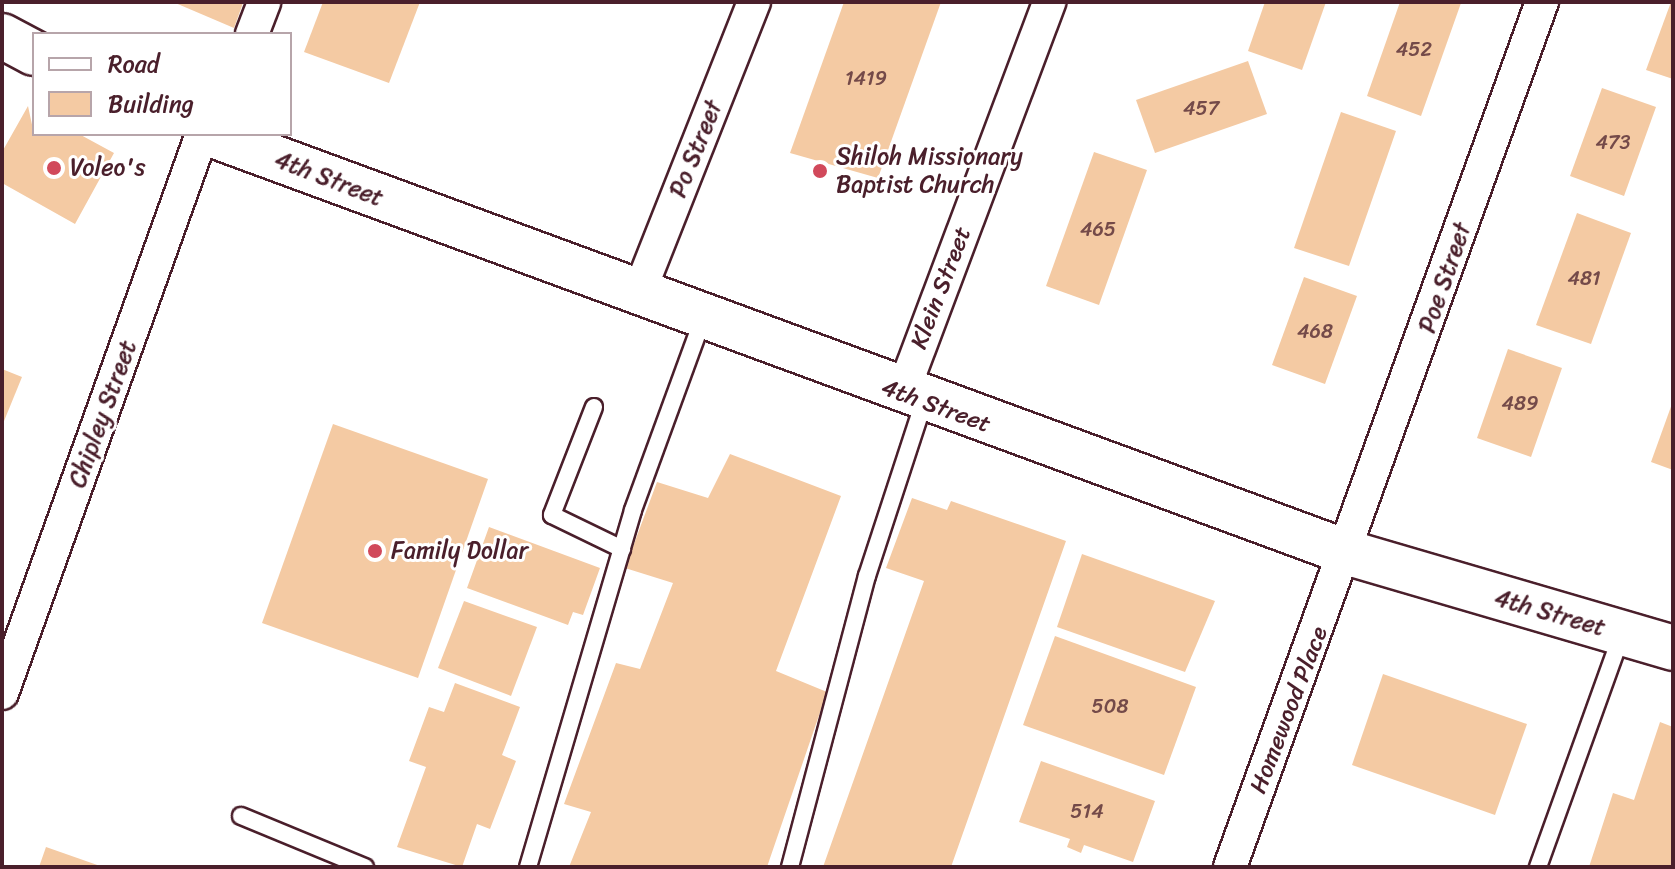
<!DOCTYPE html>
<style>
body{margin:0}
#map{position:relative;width:1675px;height:869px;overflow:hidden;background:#fff;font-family:Sriracha,sans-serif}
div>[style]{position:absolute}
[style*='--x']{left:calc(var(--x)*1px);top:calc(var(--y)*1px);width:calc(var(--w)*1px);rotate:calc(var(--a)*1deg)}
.building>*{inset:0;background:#f4caa3}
.roads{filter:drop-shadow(2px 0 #4a1f2b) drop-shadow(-2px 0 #4a1f2b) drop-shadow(0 2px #4a1f2b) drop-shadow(0 -2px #4a1f2b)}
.lane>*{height:16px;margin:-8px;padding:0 8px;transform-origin:8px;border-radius:8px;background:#fff}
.street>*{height:32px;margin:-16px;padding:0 16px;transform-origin:16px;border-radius:16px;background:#fff}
.secondary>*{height:44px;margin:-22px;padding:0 22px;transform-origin:22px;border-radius:22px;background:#fff}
.dots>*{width:22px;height:22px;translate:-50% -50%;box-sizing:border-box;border:4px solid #fff;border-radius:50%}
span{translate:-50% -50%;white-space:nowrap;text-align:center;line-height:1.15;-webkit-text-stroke:6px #fff;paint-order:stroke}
.number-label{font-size:20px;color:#744a49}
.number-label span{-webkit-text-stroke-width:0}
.street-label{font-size:24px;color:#4a1f2b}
.poi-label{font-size:24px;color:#4a1f2b}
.left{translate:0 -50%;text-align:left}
.frame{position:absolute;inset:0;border:4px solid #4a1f2b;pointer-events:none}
.legend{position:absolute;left:32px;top:32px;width:260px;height:104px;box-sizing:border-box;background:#fff;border:2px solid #b7a5aa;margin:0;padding:10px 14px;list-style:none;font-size:24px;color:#4a1f2b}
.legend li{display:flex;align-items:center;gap:16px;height:40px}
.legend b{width:40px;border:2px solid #b7a5aa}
</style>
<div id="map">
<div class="building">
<div style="clip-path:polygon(173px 2px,240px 2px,243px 3px,234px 28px)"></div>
<div style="clip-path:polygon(323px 2px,420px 2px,389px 83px,304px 52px)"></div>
<div style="clip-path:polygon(844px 2px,941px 2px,878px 178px,790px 153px)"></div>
<div style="clip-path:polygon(1265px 2px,1326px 2px,1302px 70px,1248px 51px)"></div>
<div style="clip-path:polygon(1400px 2px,1461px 3px,1421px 116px,1367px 96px)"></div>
<div style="clip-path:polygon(1671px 2px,1673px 2px,1673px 79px,1646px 70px)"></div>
<div style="clip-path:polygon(1248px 61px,1267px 114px,1155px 153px,1136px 100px)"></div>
<div style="clip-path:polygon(1602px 88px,1656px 107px,1624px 196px,1570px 176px)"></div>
<div style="clip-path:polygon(28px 106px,34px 134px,79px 134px,114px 153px,75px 224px,2px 183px,2px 152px)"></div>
<div style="clip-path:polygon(1341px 112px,1396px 131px,1349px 266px,1294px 248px)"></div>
<div style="clip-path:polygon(1094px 152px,1147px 170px,1099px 305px,1046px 286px)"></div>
<div style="clip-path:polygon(1577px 213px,1631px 233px,1591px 344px,1536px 325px)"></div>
<div style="clip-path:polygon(1304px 277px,1357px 296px,1325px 384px,1272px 365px)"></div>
<div style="clip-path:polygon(1508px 349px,1562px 368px,1531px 457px,1477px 438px)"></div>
<div style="clip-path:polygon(2px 369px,22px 377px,2px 426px)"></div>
<div style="clip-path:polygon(1673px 401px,1673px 470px,1651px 462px)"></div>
<div style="clip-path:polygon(333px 424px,488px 479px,418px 678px,262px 623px)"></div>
<div style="clip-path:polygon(730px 454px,841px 496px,776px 671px,827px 692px,767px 867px,569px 867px,591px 812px,564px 804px,616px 663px,640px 669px,673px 583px,625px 568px,657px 482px,708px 498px)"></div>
<div style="clip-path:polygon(912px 498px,947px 510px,951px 501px,1066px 541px,951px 867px,823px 867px,924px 581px,886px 568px)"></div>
<div style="clip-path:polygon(489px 527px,600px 568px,583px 615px,573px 612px,568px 625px,467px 588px)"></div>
<div style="clip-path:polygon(1082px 554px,1215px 601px,1185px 672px,1057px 627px)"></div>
<div style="clip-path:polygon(464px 601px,537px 627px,511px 696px,438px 668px)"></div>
<div style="clip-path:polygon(1055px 636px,1196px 687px,1164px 775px,1023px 725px)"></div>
<div style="clip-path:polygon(1383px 674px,1527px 724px,1495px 815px,1352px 765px)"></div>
<div style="clip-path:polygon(455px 683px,520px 707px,502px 755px,516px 761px,490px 829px,477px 824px,462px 867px,397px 847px,426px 767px,409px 761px,429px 707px,444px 712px)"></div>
<div style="clip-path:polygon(1660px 722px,1673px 727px,1673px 867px,1589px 867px,1613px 793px,1634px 800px)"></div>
<div style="clip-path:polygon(1041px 761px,1155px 801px,1133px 862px,1084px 845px,1081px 853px,1067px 847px,1070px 839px,1019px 822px)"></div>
<div style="clip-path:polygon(46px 847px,103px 867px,39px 867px)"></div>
</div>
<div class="roads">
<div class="lane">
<div style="--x:594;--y:407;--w:116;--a:111.3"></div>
<div style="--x:552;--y:515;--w:78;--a:25.9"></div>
<div style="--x:241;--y:816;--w:134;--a:22.4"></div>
<div style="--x:528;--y:867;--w:372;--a:-73.6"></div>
<div style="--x:633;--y:510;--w:203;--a:-69.9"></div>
<div style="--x:790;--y:867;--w:301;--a:-75.2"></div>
<div style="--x:867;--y:576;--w:183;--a:-71.9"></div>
<div style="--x:1538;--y:867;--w:245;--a:-70.2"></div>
</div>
<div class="street">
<div style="--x:252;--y:34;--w:34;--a:-69"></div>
<div style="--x:638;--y:295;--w:315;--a:-68.4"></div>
<div style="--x:902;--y:394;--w:419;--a:-69.4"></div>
<div style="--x:2;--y:693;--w:594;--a:-70.31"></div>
<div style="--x:1230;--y:867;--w:920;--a:-70.17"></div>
</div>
<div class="secondary">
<div style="--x:2;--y:36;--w:36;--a:28"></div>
<div style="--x:210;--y:134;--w:1214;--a:20.2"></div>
<div style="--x:1349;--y:553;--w:338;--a:16.3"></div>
</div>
</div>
<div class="dots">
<div style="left:54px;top:168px;background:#d1495b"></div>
<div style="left:820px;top:171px;background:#d1495b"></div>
<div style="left:375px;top:551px;background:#d1495b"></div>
</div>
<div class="number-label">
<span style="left:1414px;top:49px">452</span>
<span style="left:866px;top:78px">1419</span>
<span style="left:1201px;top:108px">457</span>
<span style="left:1613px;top:142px">473</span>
<span style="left:1098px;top:229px">465</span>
<span style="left:1584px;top:278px">481</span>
<span style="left:1315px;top:331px">468</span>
<span style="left:1520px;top:403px">489</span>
<span style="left:1110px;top:706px">508</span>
<span style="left:1087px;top:811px">514</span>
</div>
<div class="street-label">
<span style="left:696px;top:149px;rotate:-68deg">Po Street</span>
<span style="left:329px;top:179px;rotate:21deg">4th Street</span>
<span style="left:1445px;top:278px;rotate:-71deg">Poe Street</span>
<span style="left:941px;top:288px;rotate:-69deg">Klein Street</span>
<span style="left:936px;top:406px;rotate:20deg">4th Street</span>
<span style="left:103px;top:414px;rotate:-70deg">Chipley Street</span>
<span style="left:1550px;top:613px;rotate:16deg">4th Street</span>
<span style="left:1289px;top:710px;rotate:-69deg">Homewood Place</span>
</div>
<div class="poi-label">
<span class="left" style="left:836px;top:171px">Shiloh Missionary<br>Baptist Church</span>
<span class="left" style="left:70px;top:168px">Voleo's</span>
<span class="left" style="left:391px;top:551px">Family Dollar</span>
</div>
<div class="frame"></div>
<ul class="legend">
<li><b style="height:10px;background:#fff"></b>Road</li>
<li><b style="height:22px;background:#f4caa3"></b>Building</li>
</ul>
</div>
